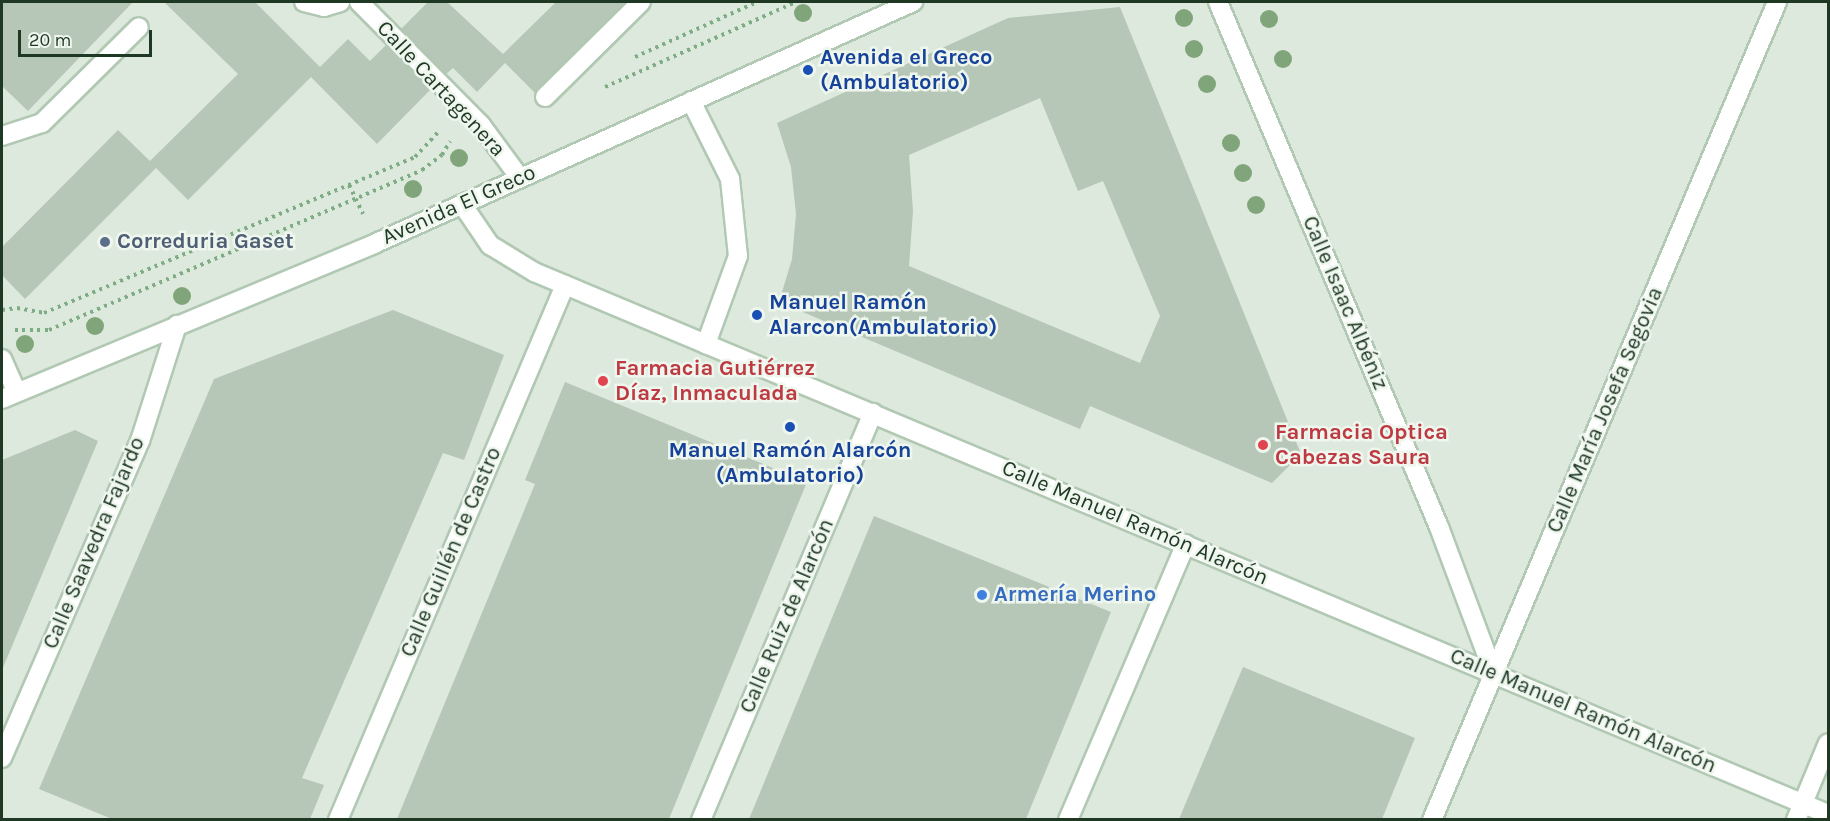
<!DOCTYPE html>
<meta charset="utf-8">
<style>
body{margin:0}
#map{position:relative;width:1830px;height:821px;overflow:hidden;background:#dde9dd;font-family:Karla,sans-serif}
div>[style]{position:absolute}
[style*='--x']{left:calc(var(--x)*1px);top:calc(var(--y)*1px);width:calc(var(--w)*1px);rotate:calc(var(--a)*1deg)}
.building>*{inset:0;background:#b6c6b7}
.path>*{height:4px;margin-top:-2px;transform-origin:0;background:repeating-linear-gradient(90deg,#7eac84 0 3px,transparent 0 7.5px)}
.roads{filter:drop-shadow(2px 0 #b1c8b3) drop-shadow(-2px 0 #b1c8b3) drop-shadow(0 2px #b1c8b3) drop-shadow(0 -2px #b1c8b3)}
.service>*{height:18px;margin:-9px;padding:0 9px;transform-origin:9px;border-radius:9px;background:#fff}
.pedestrian>*{height:18px;margin:-9px;padding:0 9px;transform-origin:9px;border-radius:9px;background:#fff}
.minor>*{height:18px;margin:-9px;padding:0 9px;transform-origin:9px;border-radius:9px;background:#fff}
.secondary>*{height:18px;margin:-9px;padding:0 9px;transform-origin:9px;border-radius:9px;background:#fff}
.trees>*{width:18px;height:18px;margin:-9px;border-radius:50%;background:#81a57b}
.dots>*{width:16px;height:16px;translate:-50% -50%;box-sizing:border-box;border:3px solid #eef6ed;border-radius:50%}
span{translate:-50% -50%;white-space:nowrap;text-align:center;line-height:1.15;-webkit-text-stroke:5px #eef6ed;paint-order:stroke}
.transit-label{font-size:22px;color:#164399;font-weight:700}
.left{translate:0 -50%;text-align:left}
.street-label{font-size:22px;color:#1f3824}
.service-label{font-size:22px;color:#4e5e75;font-weight:700}
.health-label{font-size:22px;color:#be3a42;font-weight:700}
.shop-label{font-size:22px;color:#366cbe;font-weight:700}
.frame{position:absolute;inset:0;border:3px solid #1f3824;pointer-events:none}
.scale{position:absolute;left:18px;top:30px;width:134px;height:27px;box-sizing:border-box;border:3px solid #1f3824;border-top:0;padding-left:8px;font-size:18px;line-height:21px;white-space:nowrap;color:#1f3824;-webkit-text-stroke:4px #eef6ed;paint-order:stroke}
</style>
<div id="map">
<div class="building">
<div style="clip-path:polygon(2px 2px,133px 2px,28px 111px,2px 86px)"></div>
<div style="clip-path:polygon(164px 2px,255px 2px,320px 67px,348px 39px,370px 61px,386px 45px,430px 90px,377px 144px,311px 77px,188px 200px,156px 168px,25px 299px,2px 275px,2px 247px,118px 130px,150px 161px,238px 74px)"></div>
<div style="clip-path:polygon(428px 2px,447px 2px,503px 54px,556px 2px,626px 2px,535px 93px,505px 63px,477px 92px,453px 68px,446px 74px,401px 29px)"></div>
<div style="clip-path:polygon(evenodd,1120px 7px,1301px 454px,1272px 483px,1090px 406px,1080px 429px,779px 302px,792px 259px,796px 214px,791px 167px,777px 123px,1008px 18px,1120px 7px,1040px 98px,1078px 191px,1103px 181px,1160px 316px,1140px 363px,909px 266px,913px 211px,909px 155px,1040px 98px)"></div>
<div style="clip-path:polygon(393px 310px,504px 355px,464px 460px,443px 453px,302px 778px,324px 785px,310px 819px,112px 819px,39px 789px,214px 379px)"></div>
<div style="clip-path:polygon(565px 382px,807px 482px,669px 819px,397px 819px,535px 484px,525px 480px)"></div>
<div style="clip-path:polygon(75px 430px,98px 441px,2px 670px,2px 460px)"></div>
<div style="clip-path:polygon(874px 516px,1111px 612px,1026px 819px,749px 819px)"></div>
<div style="clip-path:polygon(1243px 667px,1415px 738px,1382px 819px,1179px 819px)"></div>
</div>
<div class="path">
<div style="--x:635;--y:57;--w:134;--a:-24.3"></div>
<div style="--x:605;--y:87;--w:209;--a:-24"></div>
<div style="--x:349;--y:185;--w:32;--a:64"></div>
<div style="--x:2;--y:310;--w:15;--a:-8"></div>
<div style="--x:17;--y:308;--w:27;--a:10"></div>
<div style="--x:44;--y:313;--w:402;--a:-22.8"></div>
<div style="--x:415;--y:157;--w:37;--a:-47"></div>
<div style="--x:15;--y:330;--w:34;--a:0"></div>
<div style="--x:49;--y:330;--w:406;--a:-23.2"></div>
<div style="--x:422;--y:170;--w:25;--a:-37"></div>
<div style="--x:442;--y:155;--w:16;--a:-60"></div>
</div>
<div class="roads">
<div class="service">
<div style="--x:359;--y:2;--w:173;--a:45.2"></div>
<div style="--x:481;--y:125;--w:66;--a:53.7"></div>
<div style="--x:691;--y:101;--w:87;--a:63.4"></div>
<div style="--x:730;--y:179;--w:77;--a:84.1"></div>
<div style="--x:738;--y:256;--w:94;--a:110"></div>
</div>
<div class="pedestrian">
<div style="--x:304;--y:2;--w:21;--a:14"></div>
<div style="--x:324;--y:7;--w:17;--a:-17"></div>
<div style="--x:545;--y:97;--w:135;--a:-44.7"></div>
</div>
<div class="minor">
<div style="--x:1218;--y:2;--w:570;--a:67.17"></div>
<div style="--x:1439;--y:527;--w:157;--a:69.5"></div>
<div style="--x:2;--y:136;--w:42;--a:-18"></div>
<div style="--x:42;--y:123;--w:136;--a:-44.7"></div>
<div style="--x:462;--y:204;--w:50;--a:55.7"></div>
<div style="--x:490;--y:245;--w:52;--a:31.5"></div>
<div style="--x:534;--y:272;--w:1403;--a:22.73"></div>
<div style="--x:2;--y:359;--w:36;--a:66"></div>
<div style="--x:2;--y:758;--w:346;--a:-66.5"></div>
<div style="--x:140;--y:441;--w:122;--a:-72.3"></div>
<div style="--x:338;--y:820;--w:581;--a:-67.01"></div>
<div style="--x:701;--y:820;--w:442;--a:-67.1"></div>
<div style="--x:1068;--y:820;--w:300;--a:-66.9"></div>
<div style="--x:1432;--y:820;--w:888;--a:-67.13"></div>
<div style="--x:1796;--y:820;--w:83;--a:-67.4"></div>
</div>
<div class="secondary">
<div style="--x:2;--y:399;--w:405;--a:-22.6"></div>
<div style="--x:376;--y:243;--w:589;--a:-24.17"></div>
</div>
</div>
<div class="trees">
<div style="left:803px;top:13px"></div>
<div style="left:1184px;top:18px"></div>
<div style="left:1269px;top:19px"></div>
<div style="left:1194px;top:49px"></div>
<div style="left:1283px;top:59px"></div>
<div style="left:1207px;top:84px"></div>
<div style="left:1231px;top:143px"></div>
<div style="left:459px;top:158px"></div>
<div style="left:1243px;top:173px"></div>
<div style="left:413px;top:189px"></div>
<div style="left:1256px;top:205px"></div>
<div style="left:182px;top:296px"></div>
<div style="left:95px;top:326px"></div>
<div style="left:25px;top:344px"></div>
</div>
<div class="dots">
<div style="left:808px;top:70px;background:#1a4fb4"></div>
<div style="left:105px;top:242px;background:#5c6f8a"></div>
<div style="left:757px;top:315px;background:#1a4fb4"></div>
<div style="left:603px;top:381px;background:#e0444e"></div>
<div style="left:790px;top:427px;background:#1a4fb4"></div>
<div style="left:1263px;top:445px;background:#e0444e"></div>
<div style="left:982px;top:595px;background:#3f7fe0"></div>
</div>
<div class="transit-label">
<span class="left" style="left:820px;top:70px">Avenida el Greco<br>(Ambulatorio)</span>
<span class="left" style="left:769px;top:315px">Manuel Ramón<br>Alarcon(Ambulatorio)</span>
<span style="left:790px;top:463px">Manuel Ramón Alarcón<br>(Ambulatorio)</span>
</div>
<div class="street-label">
<span style="left:441px;top:89px;rotate:47deg">Calle Cartagenera</span>
<span style="left:459px;top:205px;rotate:-24deg">Avenida El Greco</span>
<span style="left:1345px;top:303px;rotate:67deg">Calle Isaac Albéniz</span>
<span style="left:1605px;top:410px;rotate:-67deg">Calle María Josefa Segovia</span>
<span style="left:1135px;top:523px;rotate:23deg">Calle Manuel Ramón Alarcón</span>
<span style="left:94px;top:543px;rotate:-67deg">Calle Saavedra Fajardo</span>
<span style="left:451px;top:552px;rotate:-67deg">Calle Guillén de Castro</span>
<span style="left:787px;top:616px;rotate:-67deg">Calle Ruiz de Alarcón</span>
<span style="left:1583px;top:711px;rotate:23deg">Calle Manuel Ramón Alarcón</span>
</div>
<div class="service-label">
<span class="left" style="left:117px;top:242px">Correduria Gaset</span>
</div>
<div class="health-label">
<span class="left" style="left:615px;top:381px">Farmacia Gutiérrez<br>Díaz, Inmaculada</span>
<span class="left" style="left:1275px;top:445px">Farmacia Optica<br>Cabezas Saura</span>
</div>
<div class="shop-label">
<span class="left" style="left:994px;top:595px">Armería Merino</span>
</div>
<div class="frame"></div>
<div class="scale">20 m</div>
</div>
